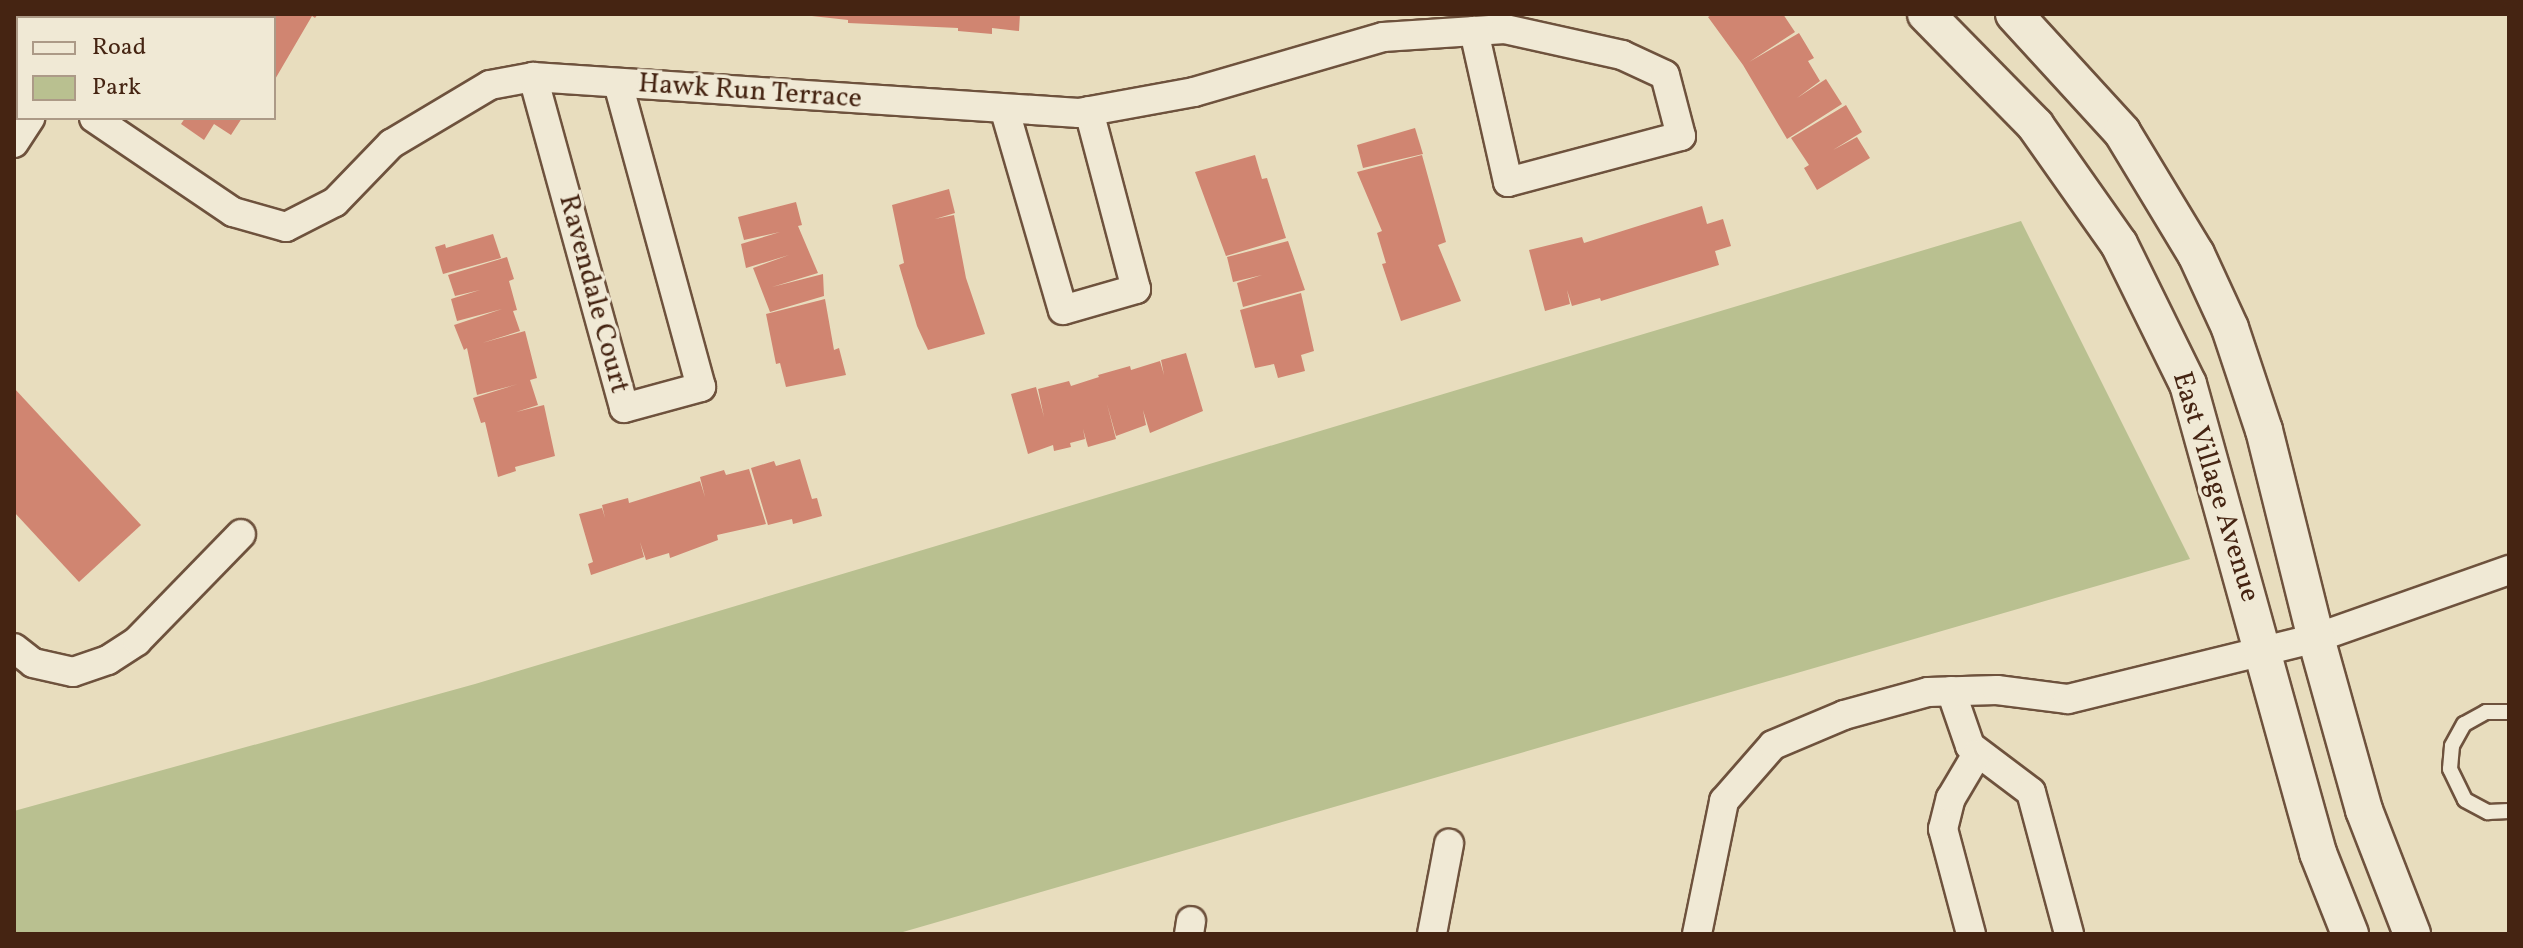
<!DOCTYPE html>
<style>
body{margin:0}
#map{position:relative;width:2523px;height:948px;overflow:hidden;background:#e8ddbe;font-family:Vollkorn,serif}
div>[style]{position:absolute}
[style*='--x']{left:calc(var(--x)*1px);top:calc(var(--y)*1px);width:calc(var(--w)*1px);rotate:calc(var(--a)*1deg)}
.green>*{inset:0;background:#b9c090}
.building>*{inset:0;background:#d08571}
.roads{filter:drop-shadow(2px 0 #6e523d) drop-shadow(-2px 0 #6e523d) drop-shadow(0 2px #6e523d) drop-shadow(0 -2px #6e523d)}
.service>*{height:14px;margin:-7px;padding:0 7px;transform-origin:7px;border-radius:7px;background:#f0e9d5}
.minor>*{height:28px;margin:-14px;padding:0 14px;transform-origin:14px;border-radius:14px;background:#f0e9d5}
.tertiary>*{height:36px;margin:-18px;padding:0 18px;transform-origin:18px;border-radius:18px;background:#f0e9d5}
span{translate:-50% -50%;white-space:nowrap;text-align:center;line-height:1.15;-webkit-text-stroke:7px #f0e9d5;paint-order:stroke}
.street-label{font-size:28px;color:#452412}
.frame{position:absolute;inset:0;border:16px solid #452412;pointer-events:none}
.legend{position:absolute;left:16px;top:16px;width:260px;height:104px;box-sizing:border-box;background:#f0e9d5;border:2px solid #ac9a87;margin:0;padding:10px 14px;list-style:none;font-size:24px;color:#452412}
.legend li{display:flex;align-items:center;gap:16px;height:40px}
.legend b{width:40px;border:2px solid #ac9a87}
</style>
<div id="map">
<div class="green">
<div style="clip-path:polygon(2021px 221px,2190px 559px,896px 934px,14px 934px,14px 811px,475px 684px)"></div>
</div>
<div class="building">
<div style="clip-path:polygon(246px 14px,318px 14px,315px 18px,312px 16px,274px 81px,274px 18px,244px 18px)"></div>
<div style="clip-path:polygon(794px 14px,1020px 14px,1019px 31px,992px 28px,992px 34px,958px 31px,958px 28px,848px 23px,848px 20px)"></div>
<div style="clip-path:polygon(1713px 14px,1783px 14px,1795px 32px,1749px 62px,1799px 33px,1814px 58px,1808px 61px,1820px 81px,1797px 98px,1826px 79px,1842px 104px,1787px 139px,1743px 65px,1708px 17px)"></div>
<div style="clip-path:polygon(1846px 105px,1862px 132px,1833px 150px,1857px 137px,1870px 158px,1817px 190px,1804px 168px,1809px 165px,1791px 138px)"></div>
<div style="clip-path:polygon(185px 118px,242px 118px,231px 135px,214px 124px,204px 140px,181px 124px)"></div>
<div style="clip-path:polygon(1415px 128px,1423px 154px,1363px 168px,1357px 145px)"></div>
<div style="clip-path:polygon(1255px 155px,1262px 179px,1267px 178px,1286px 238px,1226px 256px,1195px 172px)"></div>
<div style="clip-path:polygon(1422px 155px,1446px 242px,1438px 245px,1461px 301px,1401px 321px,1382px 264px,1386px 263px,1377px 233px,1382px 231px,1357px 172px)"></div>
<div style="clip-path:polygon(949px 189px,955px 213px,935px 219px,954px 215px,966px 278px,985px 334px,928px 350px,917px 326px,899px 265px,904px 263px,892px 205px)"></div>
<div style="clip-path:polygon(796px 202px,802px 225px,798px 226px,818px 273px,772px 287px,823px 274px,824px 296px,770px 312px,753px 268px,789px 255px,746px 268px,741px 244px,780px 232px,744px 240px,738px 217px)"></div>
<div style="clip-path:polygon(1702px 206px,1707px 224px,1723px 219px,1731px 246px,1715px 251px,1719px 265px,1601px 301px,1600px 298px,1572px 306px,1567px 290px,1570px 304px,1545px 311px,1529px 250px,1582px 237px,1584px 243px)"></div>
<div style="clip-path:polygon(493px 234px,501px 258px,443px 274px,435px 247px,445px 244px,446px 248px)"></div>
<div style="clip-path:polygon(1288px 241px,1305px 290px,1243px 307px,1237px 283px,1262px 275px,1233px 282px,1227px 257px)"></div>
<div style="clip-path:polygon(507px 257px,514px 279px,509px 281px,517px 310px,513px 311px,520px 331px,482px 343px,525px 331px,537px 378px,530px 380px,538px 405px,516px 412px,544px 405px,555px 456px,515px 467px,516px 471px,498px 477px,485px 422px,481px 423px,473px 398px,518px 384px,477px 395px,467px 348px,464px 350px,454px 325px,502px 309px,457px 321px,451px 299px,480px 290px,455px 296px,448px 275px)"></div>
<div style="clip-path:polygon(1301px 293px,1314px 351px,1301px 355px,1305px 371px,1278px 378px,1274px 364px,1255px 368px,1240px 310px)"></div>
<div style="clip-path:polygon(825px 299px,834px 350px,839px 348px,846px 375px,786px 387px,780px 363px,776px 364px,766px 314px)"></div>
<div style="clip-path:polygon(1186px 353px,1203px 411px,1150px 433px,1143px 410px,1146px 425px,1116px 436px,1107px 404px,1116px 439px,1088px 447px,1083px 429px,1085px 439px,1070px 443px,1071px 447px,1054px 451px,1053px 445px,1028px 454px,1011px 394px,1036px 387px,1044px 417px,1038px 389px,1069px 381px,1071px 386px,1099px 377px,1098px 375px,1130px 366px,1131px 370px,1160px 361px,1164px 375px,1161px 360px)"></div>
<div style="clip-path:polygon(14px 388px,141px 525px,79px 582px,14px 512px)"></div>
<div style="clip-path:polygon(800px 459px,812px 499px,817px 498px,822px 516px,793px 524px,792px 519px,768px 525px,751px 468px,774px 461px,776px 466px)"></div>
<div style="clip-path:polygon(749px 469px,766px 524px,717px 535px,718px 540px,670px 558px,669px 553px,646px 560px,640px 542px,644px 557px,591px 575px,588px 564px,593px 562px,579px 514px,602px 508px,605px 518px,602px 505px,628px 498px,629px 503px,700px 481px,705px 497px,700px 477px,724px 470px,726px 475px)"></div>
</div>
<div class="roads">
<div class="service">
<div style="--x:2509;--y:712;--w:23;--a:180"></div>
<div style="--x:2486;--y:712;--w:25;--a:151"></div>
<div style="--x:2464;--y:724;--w:25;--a:119"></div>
<div style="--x:2452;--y:746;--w:23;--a:95"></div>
<div style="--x:2450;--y:769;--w:34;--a:64"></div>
<div style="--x:2465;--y:800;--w:26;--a:28"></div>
<div style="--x:2488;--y:812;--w:21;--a:-3"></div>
</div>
<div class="minor">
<div style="--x:102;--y:18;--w:5;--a:-53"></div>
<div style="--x:14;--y:51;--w:6;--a:45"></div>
<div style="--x:533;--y:77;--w:343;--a:74.6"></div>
<div style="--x:624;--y:408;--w:80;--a:-15.3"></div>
<div style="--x:701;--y:387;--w:315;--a:-105.3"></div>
<div style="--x:1005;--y:111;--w:207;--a:73.8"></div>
<div style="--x:1063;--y:310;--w:76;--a:-16"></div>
<div style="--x:1136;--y:289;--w:184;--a:-104.8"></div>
<div style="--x:94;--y:118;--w:168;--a:34.1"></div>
<div style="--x:233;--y:212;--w:55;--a:15.8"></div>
<div style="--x:286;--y:227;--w:55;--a:-27"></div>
<div style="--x:335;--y:202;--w:81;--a:-46"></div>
<div style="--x:391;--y:144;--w:115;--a:-30.8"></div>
<div style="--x:490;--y:85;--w:44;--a:-10.5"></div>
<div style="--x:533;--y:77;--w:547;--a:3.77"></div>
<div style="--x:1079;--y:113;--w:117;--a:-10.3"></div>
<div style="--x:1194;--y:92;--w:197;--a:-16.2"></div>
<div style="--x:1383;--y:37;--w:122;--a:-3.8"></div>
<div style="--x:1505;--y:29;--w:120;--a:12.5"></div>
<div style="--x:1622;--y:55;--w:47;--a:24.9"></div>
<div style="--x:1665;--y:75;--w:63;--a:75.3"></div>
<div style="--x:1681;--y:136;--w:179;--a:165.1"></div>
<div style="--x:1508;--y:182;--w:155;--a:-102.7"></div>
<div style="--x:14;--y:143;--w:30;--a:-57"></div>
<div style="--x:14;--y:648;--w:24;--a:38"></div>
<div style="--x:33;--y:663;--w:41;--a:12.7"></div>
<div style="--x:73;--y:672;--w:37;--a:-19"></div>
<div style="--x:108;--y:660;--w:35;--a:-33"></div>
<div style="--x:137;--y:641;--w:149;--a:-45.8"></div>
<div style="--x:1951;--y:691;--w:58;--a:70.9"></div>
<div style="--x:1970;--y:746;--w:76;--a:37"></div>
<div style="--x:2031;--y:792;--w:147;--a:75"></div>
<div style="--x:1189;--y:934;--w:13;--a:-81"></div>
<div style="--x:1432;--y:934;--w:92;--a:-79.3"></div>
<div style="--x:1697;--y:934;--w:136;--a:-78.5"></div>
<div style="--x:1724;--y:801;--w:74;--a:-48.8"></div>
<div style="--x:1773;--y:745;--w:77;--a:-22.9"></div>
<div style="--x:1844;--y:715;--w:87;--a:-15.3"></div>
<div style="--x:1928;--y:692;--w:69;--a:-1.7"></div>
<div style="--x:1997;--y:690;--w:72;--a:7.2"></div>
<div style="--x:2068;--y:699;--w:255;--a:-13.8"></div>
<div style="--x:2316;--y:638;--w:205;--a:-19.4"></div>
<div style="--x:1971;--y:934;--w:109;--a:-104.9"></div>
<div style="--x:1943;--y:829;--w:32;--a:-76"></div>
<div style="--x:1951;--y:798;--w:51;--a:-59.4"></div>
</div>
<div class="tertiary">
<div style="--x:1926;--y:14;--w:156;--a:45.5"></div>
<div style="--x:2035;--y:125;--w:146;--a:54.8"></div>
<div style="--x:2119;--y:244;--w:156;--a:63.8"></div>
<div style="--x:2188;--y:384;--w:487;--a:74.5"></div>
<div style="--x:2318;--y:853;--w:87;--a:68.4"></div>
<div style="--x:2014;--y:14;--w:160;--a:47.5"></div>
<div style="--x:2122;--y:132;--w:143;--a:58.8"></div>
<div style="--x:2196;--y:254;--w:81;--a:65.3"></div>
<div style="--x:2230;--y:328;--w:108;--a:71.6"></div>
<div style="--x:2264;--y:430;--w:214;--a:76"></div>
<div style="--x:2316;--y:638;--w:179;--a:74.4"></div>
<div style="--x:2364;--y:810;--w:133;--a:68.8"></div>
</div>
</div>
<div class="street-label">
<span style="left:750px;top:92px;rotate:4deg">Hawk Run Terrace</span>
<span style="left:593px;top:294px;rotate:75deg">Ravendale Court</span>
<span style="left:2215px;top:487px;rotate:73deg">East Village Avenue</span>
</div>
<div class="frame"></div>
<ul class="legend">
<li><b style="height:10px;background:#f0e9d5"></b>Road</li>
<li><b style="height:22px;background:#b9c090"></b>Park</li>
</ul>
</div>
